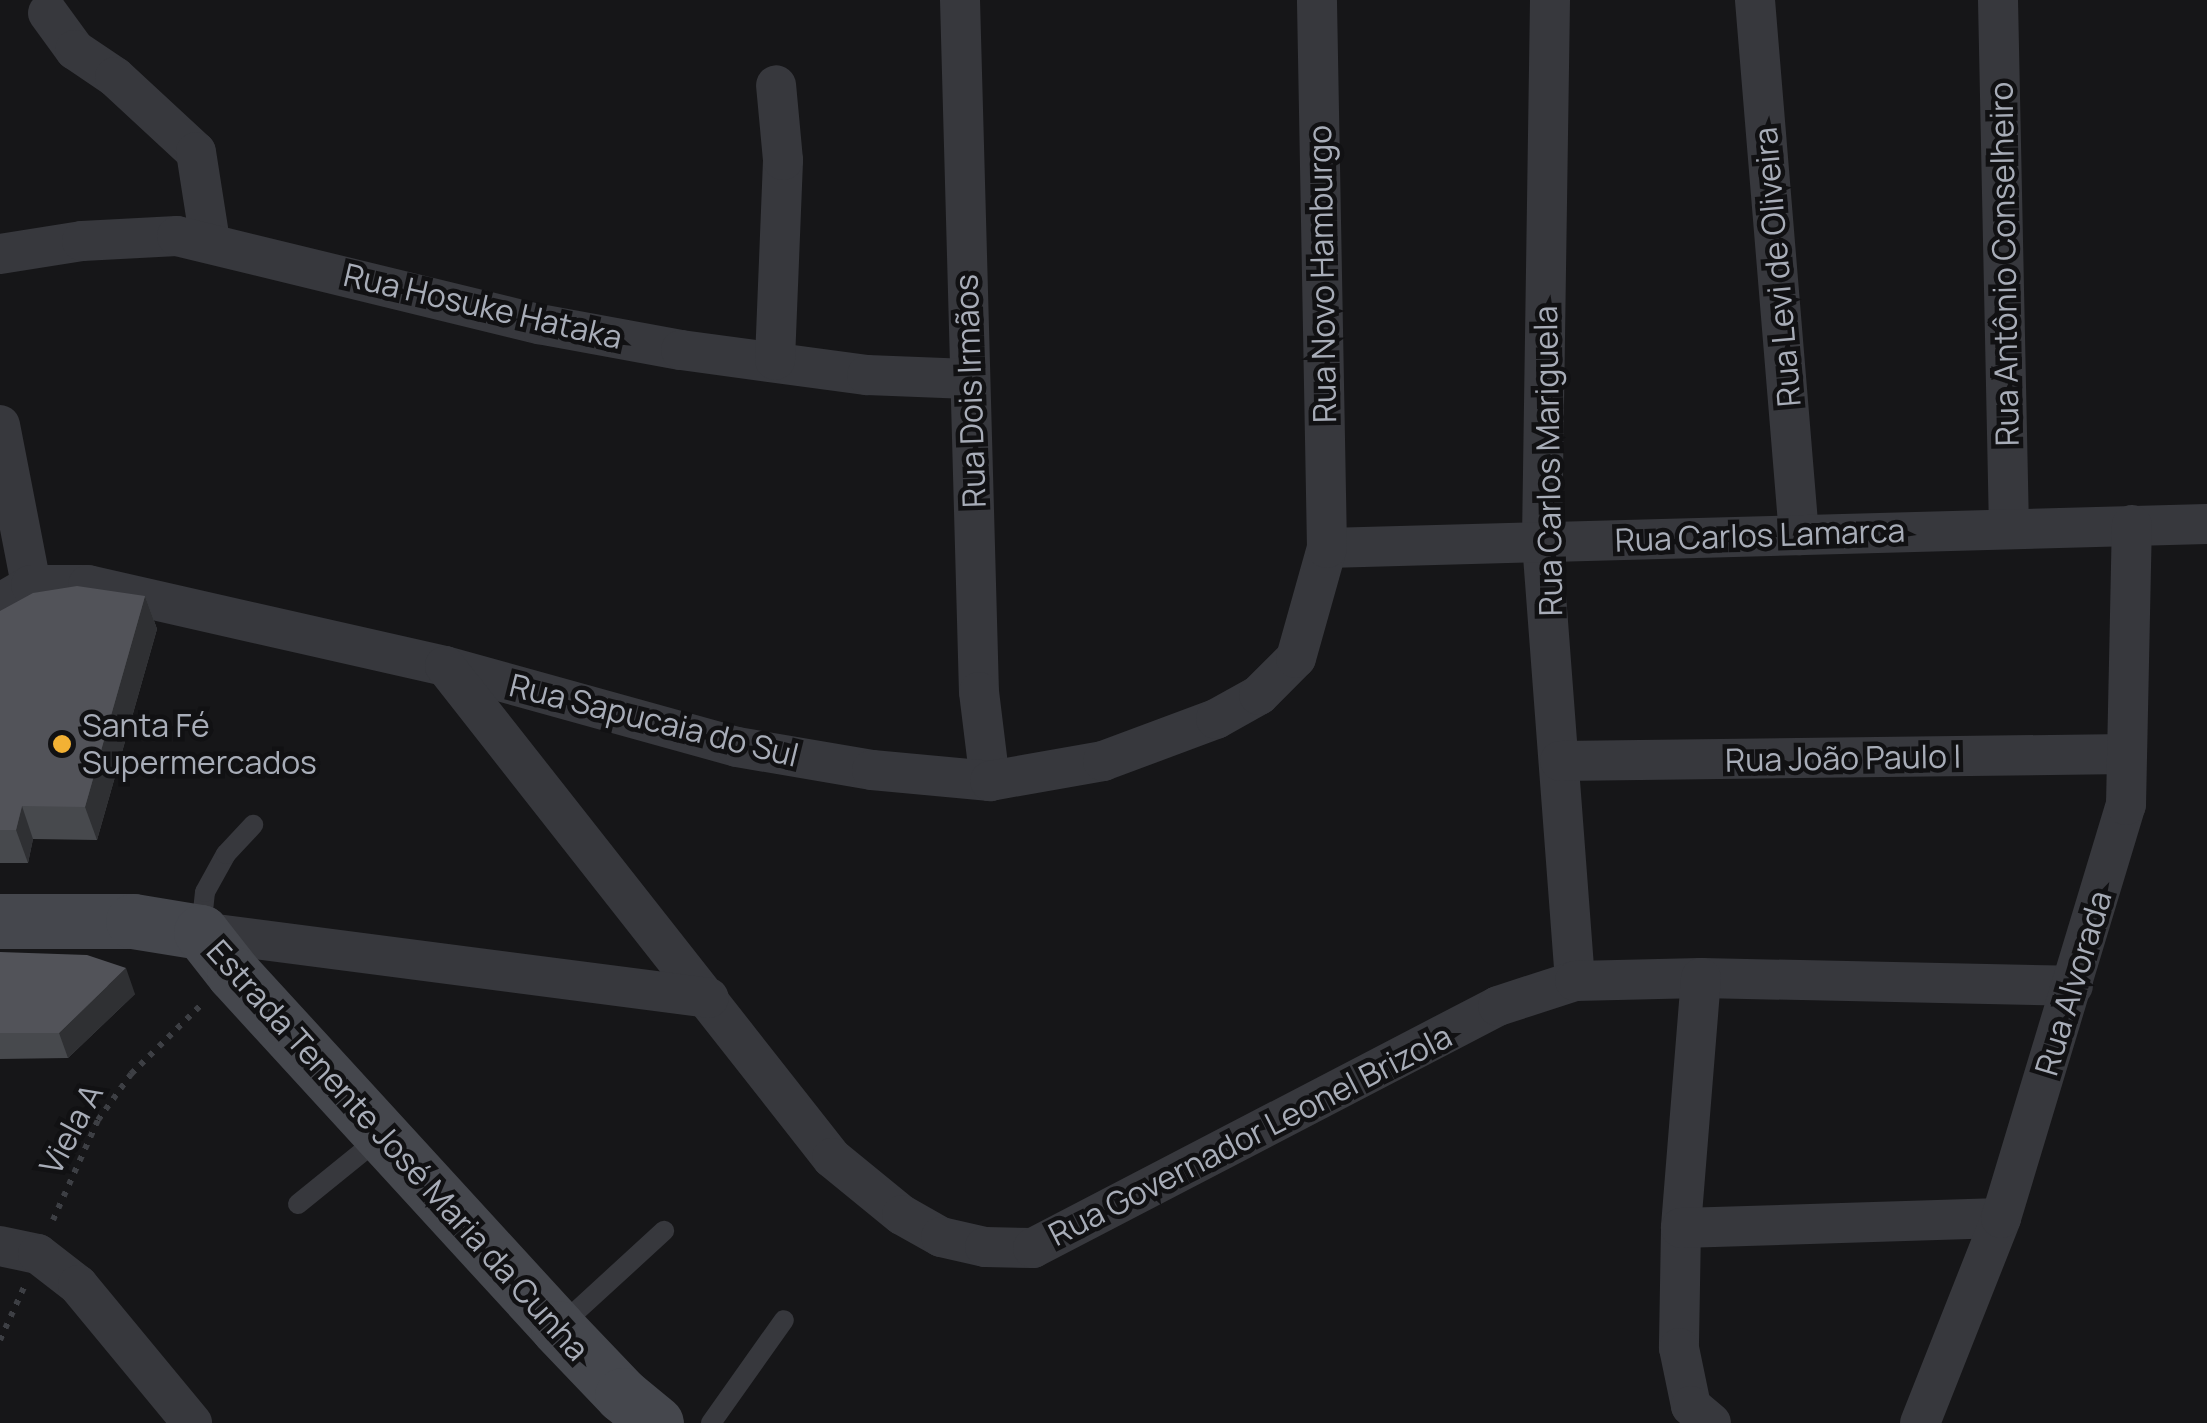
<!DOCTYPE html>
<meta charset="utf-8">
<style>
body{margin:0}
#map{position:relative;width:2207px;height:1423px;overflow:hidden;background:#161618;font-family:Manrope,sans-serif}
div>[style]{position:absolute}
[style*='--x']{left:calc(var(--x)*1px);top:calc(var(--y)*1px);width:calc(var(--w)*1px);rotate:calc(var(--a)*1deg)}
.path>*{height:6px;margin-top:-3px;transform-origin:0;background:repeating-linear-gradient(90deg,#3d3f44 0 5px,transparent 0 13px)}
.lane>*{height:20px;margin:-10px;padding:0 10px;transform-origin:10px;border-radius:10px;background:#37383d}
.street>*{height:40px;margin:-20px;padding:0 20px;transform-origin:20px;border-radius:20px;background:#37383d}
.secondary>*{height:55px;margin:-27.5px;padding:0 27.5px;transform-origin:27.5px;border-radius:27.5px;background:#45474d}
.wall>*{inset:0;background:#47494d}
.shaded-wall>*{inset:0;background:#2f3033}
.building>*{inset:0;background:#525359}
.dots>*{width:28px;height:28px;translate:-50% -50%;box-sizing:border-box;border:5px solid #111113;border-radius:50%}
span{translate:-50% -50%;white-space:nowrap;text-align:center;line-height:1.15;-webkit-text-stroke:9px #111113;paint-order:stroke}
.street-label{font-size:32px;color:#a8adb8}
.poi-label{font-size:32px;color:#a8adb8}
.left{translate:0 -50%;text-align:left}
</style>
<div id="map">
<div class="path">
<div style="--x:53;--y:1220;--w:110;--a:-65.8"></div>
<div style="--x:98;--y:1120;--w:57;--a:-54.3"></div>
<div style="--x:131;--y:1074;--w:101;--a:-44.6"></div>
<div style="--x:0;--y:1340;--w:58;--a:-65.6"></div>
</div>
<div class="lane">
<div style="--x:201;--y:930;--w:38;--a:-84"></div>
<div style="--x:205;--y:892;--w:43;--a:-61.1"></div>
<div style="--x:226;--y:854;--w:40;--a:-47"></div>
<div style="--x:298;--y:1204;--w:108;--a:-39"></div>
<div style="--x:558;--y:1328;--w:144;--a:-42.5"></div>
<div style="--x:711;--y:1423;--w:126;--a:-54.7"></div>
</div>
<div class="street">
<div style="--x:960;--y:0;--w:692;--a:88.43"></div>
<div style="--x:979;--y:692;--w:90;--a:83"></div>
<div style="--x:1550;--y:0;--w:542;--a:90.85"></div>
<div style="--x:1542;--y:542;--w:440;--a:85.7"></div>
<div style="--x:1755;--y:0;--w:537;--a:85.3"></div>
<div style="--x:1998;--y:0;--w:528;--a:88.81"></div>
<div style="--x:48;--y:13;--w:46;--a:53.9"></div>
<div style="--x:75;--y:50;--w:48;--a:34"></div>
<div style="--x:115;--y:77;--w:110;--a:42.8"></div>
<div style="--x:196;--y:152;--w:90;--a:81.1"></div>
<div style="--x:0;--y:254;--w:83;--a:-9"></div>
<div style="--x:82;--y:241;--w:95;--a:-3"></div>
<div style="--x:177;--y:236;--w:373;--a:13.7"></div>
<div style="--x:539;--y:324;--w:144;--a:10.4"></div>
<div style="--x:681;--y:350;--w:188;--a:7.7"></div>
<div style="--x:867;--y:375;--w:102;--a:2.2"></div>
<div style="--x:775;--y:360;--w:200;--a:-87.7"></div>
<div style="--x:783;--y:160;--w:75;--a:-95.3"></div>
<div style="--x:0;--y:425;--w:163;--a:79"></div>
<div style="--x:1327;--y:548;--w:880;--a:-1.56"></div>
<div style="--x:0;--y:603;--w:36;--a:-30"></div>
<div style="--x:31;--y:585;--w:57;--a:0"></div>
<div style="--x:88;--y:585;--w:366;--a:12.8"></div>
<div style="--x:445;--y:666;--w:303;--a:15.5"></div>
<div style="--x:737;--y:747;--w:137;--a:9.7"></div>
<div style="--x:872;--y:770;--w:119;--a:5.3"></div>
<div style="--x:990;--y:781;--w:115;--a:-10"></div>
<div style="--x:1103;--y:761;--w:121;--a:-20.4"></div>
<div style="--x:1216;--y:719;--w:49;--a:-29.2"></div>
<div style="--x:1259;--y:695;--w:52;--a:-45"></div>
<div style="--x:1296;--y:658;--w:114;--a:-74.3"></div>
<div style="--x:1327;--y:548;--w:548;--a:-91.05"></div>
<div style="--x:445;--y:666;--w:626;--a:51.81"></div>
<div style="--x:832;--y:1158;--w:90;--a:39.2"></div>
<div style="--x:902;--y:1215;--w:45;--a:29.4"></div>
<div style="--x:941;--y:1237;--w:45;--a:12.8"></div>
<div style="--x:985;--y:1247;--w:48;--a:1.2"></div>
<div style="--x:1033;--y:1248;--w:524;--a:-27.49"></div>
<div style="--x:1498;--y:1006;--w:81;--a:-18"></div>
<div style="--x:1575;--y:981;--w:126;--a:-1.4"></div>
<div style="--x:1701;--y:978;--w:372;--a:1.2"></div>
<div style="--x:1560;--y:761;--w:567;--a:-0.71"></div>
<div style="--x:201;--y:932;--w:512;--a:7.4"></div>
<div style="--x:1701;--y:978;--w:251;--a:94.6"></div>
<div style="--x:1681;--y:1228;--w:120;--a:91"></div>
<div style="--x:1679;--y:1348;--w:59;--a:78.3"></div>
<div style="--x:1691;--y:1406;--w:26;--a:40"></div>
<div style="--x:1681;--y:1228;--w:320;--a:-1.8"></div>
<div style="--x:0;--y:1246;--w:39;--a:12"></div>
<div style="--x:38;--y:1254;--w:51;--a:37.8"></div>
<div style="--x:78;--y:1285;--w:179;--a:50.4"></div>
<div style="--x:1920;--y:1423;--w:220;--a:-68.4"></div>
<div style="--x:2001;--y:1218;--w:432;--a:-73.2"></div>
<div style="--x:2126;--y:805;--w:280;--a:-88.8"></div>
</div>
<div class="secondary">
<div style="--x:0;--y:921;--w:133;--a:0"></div>
<div style="--x:133;--y:921;--w:69;--a:9.2"></div>
<div style="--x:201;--y:932;--w:53;--a:51.8"></div>
<div style="--x:234;--y:974;--w:480;--a:47.5"></div>
<div style="--x:558;--y:1328;--w:93;--a:46.3"></div>
<div style="--x:622;--y:1395;--w:44;--a:39.5"></div>
</div>
<div class="wall">
<div style="clip-path:polygon(145px 596px,157px 629px,97px 840px,33px 839px,28px 863px,0 863px,0 611px)"></div>
<div style="clip-path:polygon(0 952px,135px 994px,68px 1058px,0 1059px)"></div>
</div>
<div class="shaded-wall">
<div style="clip-path:polygon(145px 596px,157px 629px,97px 840px,85px 807px)"></div>
<div style="clip-path:polygon(22px 806px,33px 839px,28px 863px,16px 830px)"></div>
<div style="clip-path:polygon(126px 968px,135px 994px,68px 1058px,59px 1033px)"></div>
</div>
<div class="building">
<div style="clip-path:polygon(77px 586px,145px 596px,85px 807px,22px 806px,16px 830px,0 830px,0 611px,33px 593px)"></div>
<div style="clip-path:polygon(0 952px,87px 955px,126px 968px,59px 1033px,0 1033px)"></div>
</div>
<div class="dots">
<div style="left:62px;top:744px;background:#f2b134"></div>
</div>
<div class="street-label">
<span style="left:2004px;top:264px;rotate:-91deg">Rua Antônio Conselheiro</span>
<span style="left:1777px;top:267px;rotate:-95deg">Rua Levi de Oliveira</span>
<span style="left:1322px;top:274px;rotate:-91deg">Rua Novo Hamburgo</span>
<span style="left:483px;top:306px;rotate:13deg">Rua Hosuke Hataka</span>
<span style="left:970px;top:391px;rotate:-92deg">Rua Dois Irmãos</span>
<span style="left:1548px;top:461px;rotate:-91deg">Rua Carlos Mariguela</span>
<span style="left:1760px;top:535px;rotate:-2deg">Rua Carlos Lamarca</span>
<span style="left:654px;top:720px;rotate:14deg">Rua Sapucaia do Sul</span>
<span style="left:1843px;top:758px;rotate:-1deg">Rua João Paulo I</span>
<span style="left:2073px;top:983px;rotate:-73deg">Rua Alvorada</span>
<span style="left:71px;top:1129px;rotate:-62deg">Viela A</span>
<span style="left:1250px;top:1135px;rotate:-27deg">Rua Governador Leonel Brizola</span>
<span style="left:398px;top:1150px;rotate:48deg">Estrada Tenente José Maria da Cunha</span>
</div>
<div class="poi-label">
<span class="left" style="left:82px;top:744px">Santa Fé<br>Supermercados</span>
</div>
</div>
